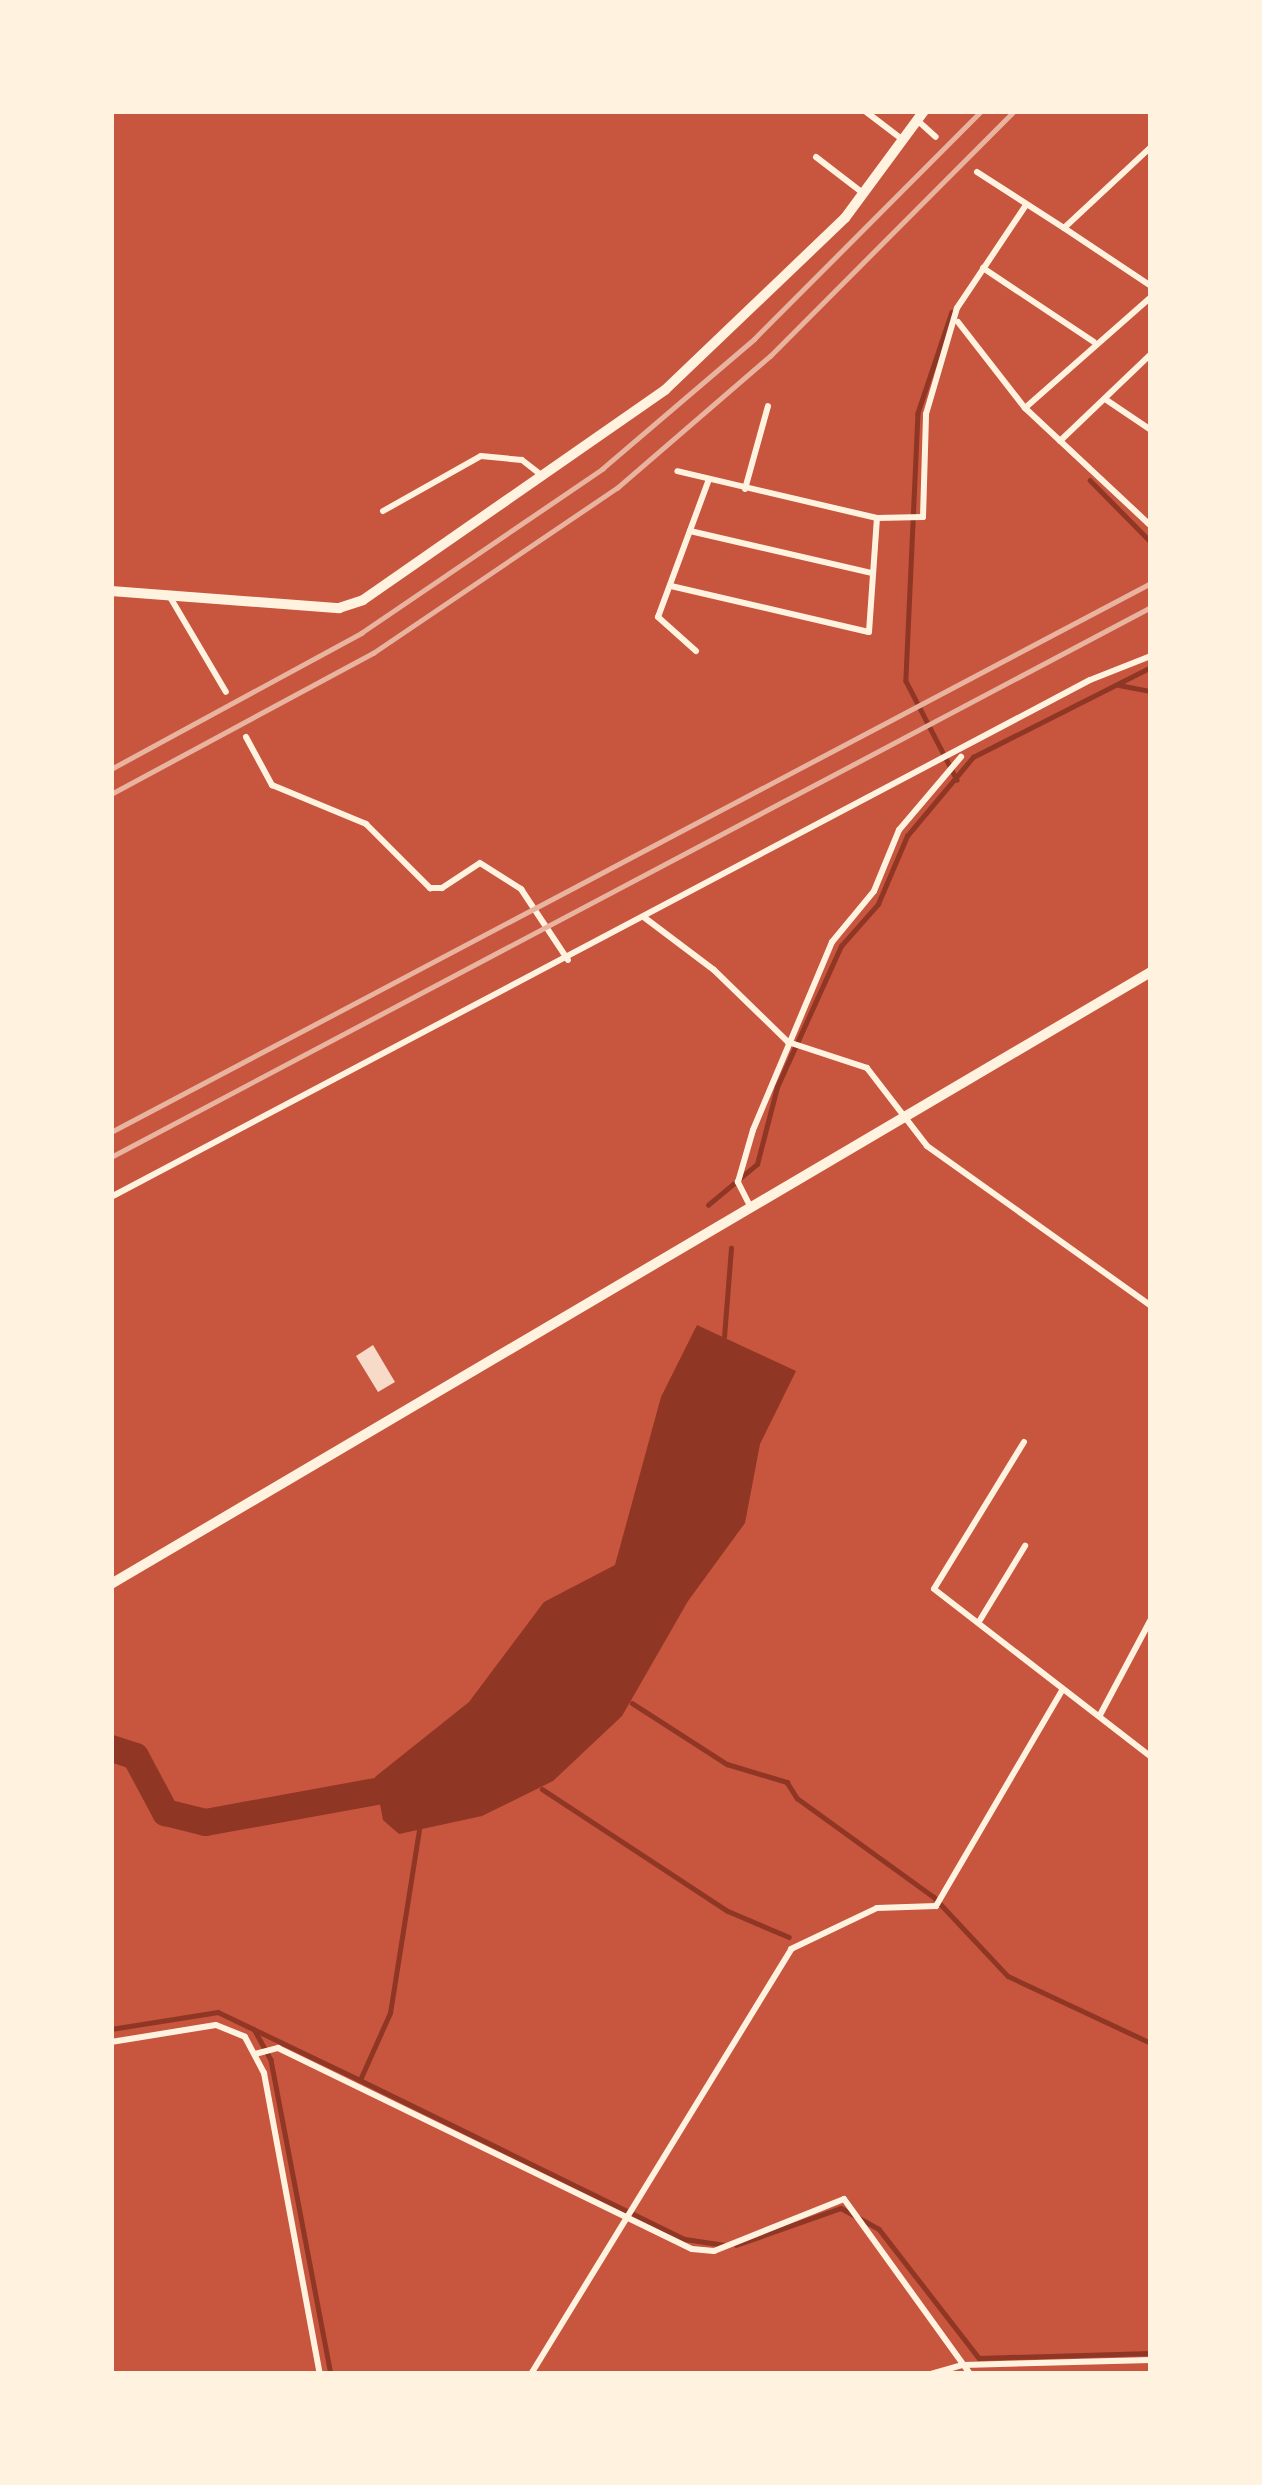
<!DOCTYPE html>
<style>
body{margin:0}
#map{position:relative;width:1262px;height:2485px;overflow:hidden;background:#c8553d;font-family:Roboto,sans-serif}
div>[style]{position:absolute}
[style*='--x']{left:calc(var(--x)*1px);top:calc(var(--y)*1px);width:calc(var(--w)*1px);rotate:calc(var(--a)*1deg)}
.water>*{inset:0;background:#8f3625}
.stream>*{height:4.5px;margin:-2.25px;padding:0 2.25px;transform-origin:2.25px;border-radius:2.25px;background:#8f3625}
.river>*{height:27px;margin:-13.5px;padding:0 13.5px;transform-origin:13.5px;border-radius:13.5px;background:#8f3625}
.building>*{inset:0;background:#f7dbc8}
.minor>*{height:6px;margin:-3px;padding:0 3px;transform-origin:3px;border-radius:3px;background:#fff3e0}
.primary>*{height:10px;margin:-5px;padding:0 5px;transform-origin:5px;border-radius:5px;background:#fff3e0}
.trunk>*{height:10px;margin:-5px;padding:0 5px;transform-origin:5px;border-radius:5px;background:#fff3e0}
.rail>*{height:4.5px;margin:-2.25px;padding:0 2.25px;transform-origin:2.25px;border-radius:2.25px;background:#e9b49f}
span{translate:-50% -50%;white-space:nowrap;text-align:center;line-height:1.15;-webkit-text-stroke:9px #fff3e0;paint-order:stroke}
.frame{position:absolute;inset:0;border:114px solid #fff3e0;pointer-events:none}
</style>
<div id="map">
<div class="water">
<div style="clip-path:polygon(697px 1325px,796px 1371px,760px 1444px,745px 1523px,688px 1601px,622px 1716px,553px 1781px,482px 1816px,399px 1834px,383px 1820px,375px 1777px,469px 1702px,544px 1602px,615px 1565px,661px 1397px)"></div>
</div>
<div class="stream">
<div style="--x:952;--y:312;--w:107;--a:108.6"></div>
<div style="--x:918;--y:413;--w:268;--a:92.6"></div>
<div style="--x:906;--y:681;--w:111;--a:62.7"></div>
<div style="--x:1090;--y:480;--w:87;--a:45.5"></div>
<div style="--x:1119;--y:685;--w:33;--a:11"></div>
<div style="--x:708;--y:1205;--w:64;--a:-39.9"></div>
<div style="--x:757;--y:1164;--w:80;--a:-75.4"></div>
<div style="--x:777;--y:1087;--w:155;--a:-65.6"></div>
<div style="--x:841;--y:946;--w:56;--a:-48.6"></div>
<div style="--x:878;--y:904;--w:74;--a:-66.9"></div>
<div style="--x:907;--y:836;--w:103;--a:-50.1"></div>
<div style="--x:973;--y:757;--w:199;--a:-26.8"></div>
<div style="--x:724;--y:1337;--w:89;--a:-85.5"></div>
<div style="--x:632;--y:1703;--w:113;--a:32.7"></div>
<div style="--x:727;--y:1764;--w:63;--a:16.7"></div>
<div style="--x:787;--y:1782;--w:19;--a:58"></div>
<div style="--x:797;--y:1798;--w:169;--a:35.9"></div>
<div style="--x:934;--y:1897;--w:108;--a:46.9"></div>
<div style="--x:1008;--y:1976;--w:158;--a:25.1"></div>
<div style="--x:542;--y:1789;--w:222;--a:33.3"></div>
<div style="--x:728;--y:1911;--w:66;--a:23.1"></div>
<div style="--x:111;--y:2029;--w:108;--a:-9"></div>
<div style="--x:218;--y:2012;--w:157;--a:25.6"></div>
<div style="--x:360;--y:2080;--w:73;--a:-65.9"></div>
<div style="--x:390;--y:2013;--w:185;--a:-81"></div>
<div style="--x:254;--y:2029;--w:35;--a:61"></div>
<div style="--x:271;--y:2060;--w:320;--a:79.2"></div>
<div style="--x:360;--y:2080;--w:362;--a:26.1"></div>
<div style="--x:685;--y:2239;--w:40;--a:8.5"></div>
<div style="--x:736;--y:2245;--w:111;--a:-19.4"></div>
<div style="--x:841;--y:2208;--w:43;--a:28.9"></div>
<div style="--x:879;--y:2229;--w:163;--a:52.2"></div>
<div style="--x:979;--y:2358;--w:172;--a:-1.7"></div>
</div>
<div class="river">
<div style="--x:111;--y:1748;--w:25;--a:18"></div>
<div style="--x:135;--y:1756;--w:64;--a:61.8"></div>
<div style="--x:165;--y:1812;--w:41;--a:14"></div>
<div style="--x:205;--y:1822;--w:174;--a:-10.3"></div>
</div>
<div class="building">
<div style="clip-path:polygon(373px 1345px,395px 1382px,378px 1392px,356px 1356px)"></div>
</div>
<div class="minor">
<div style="--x:865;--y:111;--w:48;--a:37.3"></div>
<div style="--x:917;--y:120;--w:25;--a:42"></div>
<div style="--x:816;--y:157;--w:61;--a:37.6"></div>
<div style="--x:977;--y:172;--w:103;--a:32.8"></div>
<div style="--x:1064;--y:228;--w:119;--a:-43"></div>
<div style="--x:1064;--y:228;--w:105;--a:33.7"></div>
<div style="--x:983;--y:268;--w:133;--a:33.7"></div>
<div style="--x:958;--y:322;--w:109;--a:52.1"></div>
<div style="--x:1025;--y:408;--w:173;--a:43.1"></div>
<div style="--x:1105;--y:399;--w:55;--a:34"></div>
<div style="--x:1025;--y:408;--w:168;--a:-41.4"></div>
<div style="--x:1060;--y:441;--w:126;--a:-43.7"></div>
<div style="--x:745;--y:489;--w:86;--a:-74.5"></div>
<div style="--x:383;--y:511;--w:112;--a:-29.3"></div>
<div style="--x:481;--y:456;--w:41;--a:5.6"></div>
<div style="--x:522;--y:460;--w:23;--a:38"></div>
<div style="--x:877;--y:518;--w:46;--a:-1.2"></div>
<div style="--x:923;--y:517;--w:103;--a:-88.3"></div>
<div style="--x:926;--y:414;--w:110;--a:-73.7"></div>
<div style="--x:957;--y:308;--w:124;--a:-56.2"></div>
<div style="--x:690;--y:531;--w:187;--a:13"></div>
<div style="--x:671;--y:586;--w:203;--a:13.1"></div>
<div style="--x:869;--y:632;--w:114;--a:-86"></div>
<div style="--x:877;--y:518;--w:205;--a:-166.8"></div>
<div style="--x:170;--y:597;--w:110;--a:59.5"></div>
<div style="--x:696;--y:651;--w:51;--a:-138.2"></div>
<div style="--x:658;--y:617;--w:147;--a:-69.7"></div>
<div style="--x:246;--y:737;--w:55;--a:61.6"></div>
<div style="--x:272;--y:785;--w:102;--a:22.5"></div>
<div style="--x:366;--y:824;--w:91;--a:45"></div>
<div style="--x:430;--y:888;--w:12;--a:0"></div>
<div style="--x:442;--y:888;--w:45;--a:-33.3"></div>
<div style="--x:480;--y:863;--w:49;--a:32.4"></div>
<div style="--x:521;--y:889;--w:85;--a:56.5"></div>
<div style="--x:645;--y:918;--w:86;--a:37"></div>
<div style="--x:714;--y:970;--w:103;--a:44.2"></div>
<div style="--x:788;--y:1042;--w:83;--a:18.2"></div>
<div style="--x:867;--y:1068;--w:98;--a:52.4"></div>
<div style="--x:927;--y:1146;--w:275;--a:35.5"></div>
<div style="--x:111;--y:1197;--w:1107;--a:-27.84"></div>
<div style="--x:1090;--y:680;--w:66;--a:-21.5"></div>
<div style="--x:749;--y:1204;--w:25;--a:-117"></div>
<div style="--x:738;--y:1182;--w:54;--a:-73.9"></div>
<div style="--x:753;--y:1130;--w:204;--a:-67.2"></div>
<div style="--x:832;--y:942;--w:66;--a:-50.5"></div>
<div style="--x:874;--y:891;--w:66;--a:-67.7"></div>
<div style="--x:899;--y:830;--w:96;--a:-49.7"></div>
<div style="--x:1024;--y:1442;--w:172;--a:121.5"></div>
<div style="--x:934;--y:1589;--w:274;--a:37.7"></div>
<div style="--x:980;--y:1620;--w:87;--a:-58.7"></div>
<div style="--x:1100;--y:1715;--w:109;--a:-62"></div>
<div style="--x:111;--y:2042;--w:106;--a:-9.2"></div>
<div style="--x:216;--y:2025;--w:31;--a:22"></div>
<div style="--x:245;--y:2037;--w:41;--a:62.2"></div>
<div style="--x:264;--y:2073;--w:306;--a:79.5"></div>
<div style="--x:255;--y:2054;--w:24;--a:-15"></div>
<div style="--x:278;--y:2048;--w:460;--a:25.9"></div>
<div style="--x:692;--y:2249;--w:22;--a:5"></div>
<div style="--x:714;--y:2251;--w:140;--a:-21.8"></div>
<div style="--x:844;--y:2199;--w:216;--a:54.2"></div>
<div style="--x:531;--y:2374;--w:498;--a:-58.5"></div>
<div style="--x:791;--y:1949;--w:95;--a:-25.5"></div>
<div style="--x:877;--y:1908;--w:59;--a:-1.9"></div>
<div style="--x:936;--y:1906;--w:250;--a:-59.7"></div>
<div style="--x:931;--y:2374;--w:33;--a:-16"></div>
<div style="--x:963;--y:2365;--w:188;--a:-1.5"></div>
</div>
<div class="primary">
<div style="--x:111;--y:591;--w:229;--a:4.3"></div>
<div style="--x:339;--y:608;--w:25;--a:-18"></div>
<div style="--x:363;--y:600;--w:368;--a:-34.8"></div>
<div style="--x:665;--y:390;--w:249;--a:-43.7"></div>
<div style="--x:845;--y:218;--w:133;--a:-53.6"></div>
</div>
<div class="trunk">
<div style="--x:111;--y:1584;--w:1207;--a:-30.48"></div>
</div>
<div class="rail">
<div style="--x:111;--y:769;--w:285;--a:-28.5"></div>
<div style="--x:361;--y:633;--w:292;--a:-34.2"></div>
<div style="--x:602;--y:469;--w:200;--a:-40.5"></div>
<div style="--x:754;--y:339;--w:322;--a:-45.1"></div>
<div style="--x:111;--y:794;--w:298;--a:-28.3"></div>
<div style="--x:373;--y:653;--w:295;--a:-34.1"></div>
<div style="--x:617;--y:488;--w:202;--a:-40.8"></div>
<div style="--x:770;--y:356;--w:346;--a:-45.1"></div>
<div style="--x:111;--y:1132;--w:1176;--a:-27.83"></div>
<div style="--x:111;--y:1157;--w:1176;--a:-27.87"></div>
</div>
<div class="frame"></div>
</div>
